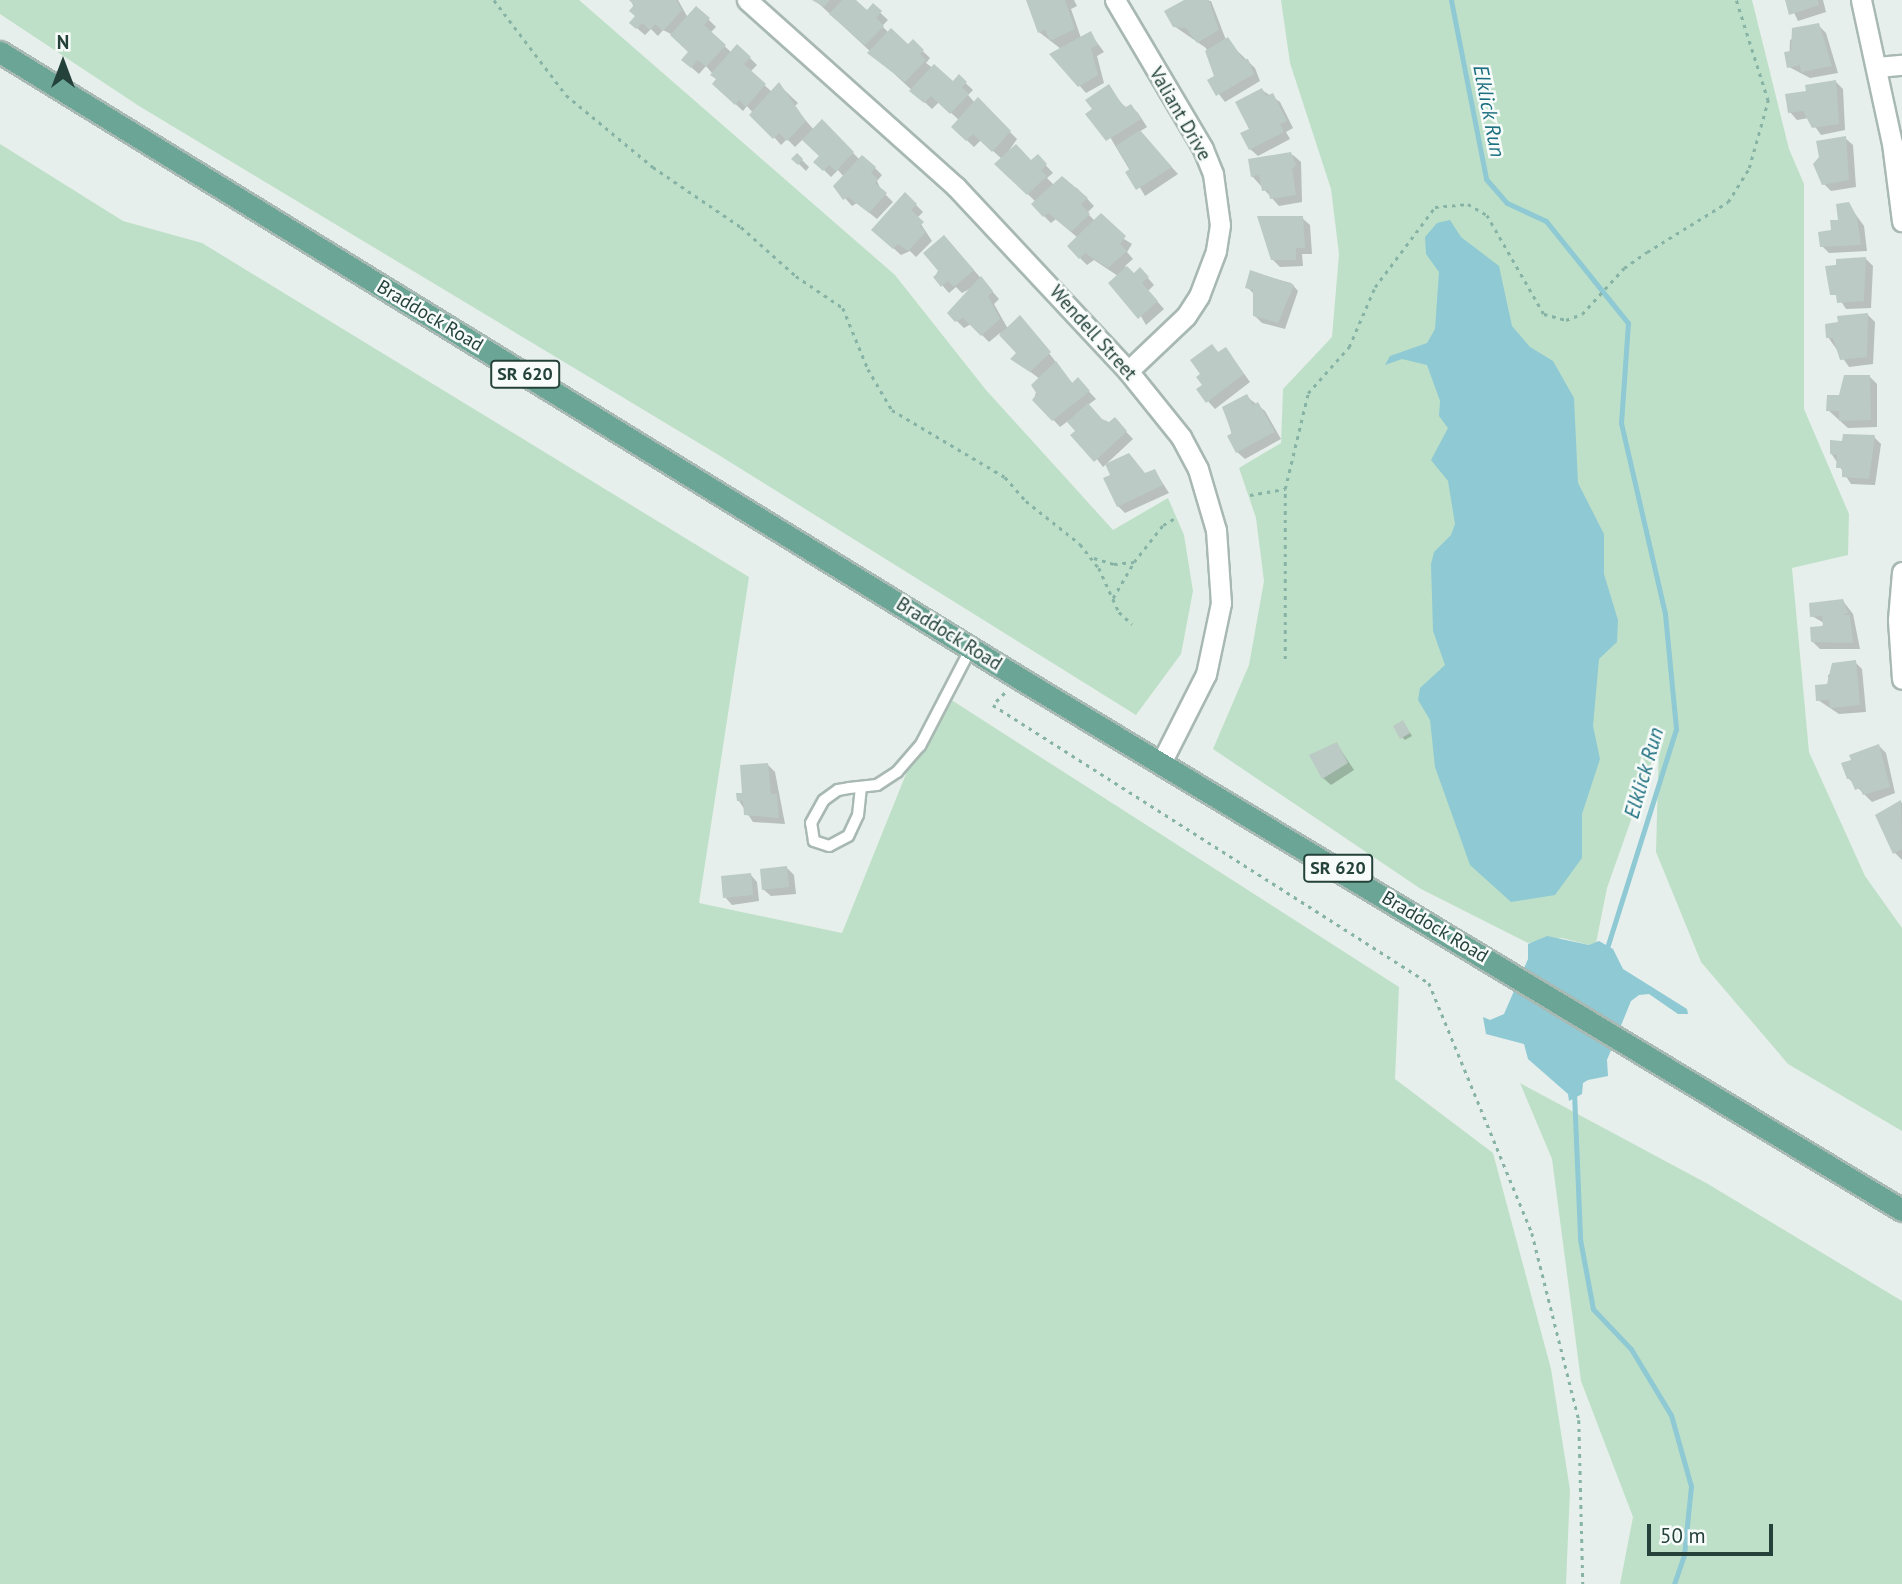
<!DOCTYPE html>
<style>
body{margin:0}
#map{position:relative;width:1902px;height:1584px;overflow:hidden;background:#e6efeb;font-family:"PT Sans",sans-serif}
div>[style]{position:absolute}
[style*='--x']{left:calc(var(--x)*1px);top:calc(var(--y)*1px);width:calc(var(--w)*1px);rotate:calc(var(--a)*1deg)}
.green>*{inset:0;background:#bfe0c8}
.water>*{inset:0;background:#8ec9d4}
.shadow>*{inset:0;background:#0003}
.stream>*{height:5px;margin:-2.5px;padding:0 2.5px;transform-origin:2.5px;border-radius:2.5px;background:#8ec9d4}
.building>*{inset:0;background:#bbcac4}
.path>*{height:2.5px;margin-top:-1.25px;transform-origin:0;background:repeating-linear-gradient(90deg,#86b3a5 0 3.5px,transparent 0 8.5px)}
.roads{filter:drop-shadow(2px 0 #a8b8b2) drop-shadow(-2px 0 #a8b8b2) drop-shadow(0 2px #a8b8b2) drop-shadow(0 -2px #a8b8b2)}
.lane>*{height:10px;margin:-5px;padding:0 5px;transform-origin:5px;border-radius:5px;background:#fff}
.street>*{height:19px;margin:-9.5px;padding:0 9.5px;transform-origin:9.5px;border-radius:9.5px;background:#fff}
.primary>*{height:21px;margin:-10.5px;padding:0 10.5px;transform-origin:10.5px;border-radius:10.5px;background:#6aa596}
span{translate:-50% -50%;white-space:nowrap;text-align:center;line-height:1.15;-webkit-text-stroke:5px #f7fbf9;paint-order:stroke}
.shield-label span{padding:2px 5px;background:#f7fbf9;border:2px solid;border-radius:5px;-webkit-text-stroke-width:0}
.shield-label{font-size:18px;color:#24423a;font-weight:700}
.street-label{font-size:19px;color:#24423a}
.water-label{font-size:21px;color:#1c6f80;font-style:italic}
.north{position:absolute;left:28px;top:28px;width:70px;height:70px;-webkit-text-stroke:5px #f7fbf9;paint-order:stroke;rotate:0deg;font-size:19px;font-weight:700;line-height:28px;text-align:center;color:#24423a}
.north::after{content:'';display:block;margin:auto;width:24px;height:32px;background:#24423a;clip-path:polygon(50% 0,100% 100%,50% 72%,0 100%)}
.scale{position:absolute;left:1647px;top:1524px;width:126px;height:32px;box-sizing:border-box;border:4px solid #24423a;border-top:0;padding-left:9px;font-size:21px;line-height:24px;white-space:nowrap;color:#24423a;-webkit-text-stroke:5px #f7fbf9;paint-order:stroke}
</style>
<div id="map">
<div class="green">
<div style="clip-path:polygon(0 0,579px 0,895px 275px,986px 390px,1113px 530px,1168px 498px,1184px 535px,1193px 591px,1181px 654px,1136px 715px,717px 454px,139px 106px,0 14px)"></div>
<div style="clip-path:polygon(1281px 0,1752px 0,1789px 149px,1804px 184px,1804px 409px,1849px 514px,1848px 555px,1792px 568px,1809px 752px,1865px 876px,1902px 928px,1902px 1131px,1788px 1064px,1701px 962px,1656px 852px,1659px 741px,1607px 888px,1596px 943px,1589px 945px,1562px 938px,1528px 943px,1421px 889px,1213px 749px,1249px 665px,1264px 581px,1256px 518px,1239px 468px,1281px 443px,1283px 389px,1332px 337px,1339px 254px,1331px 189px,1290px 63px)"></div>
<div style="clip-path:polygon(0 144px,123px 221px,202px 243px,749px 577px,699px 903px,842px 933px,939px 692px,1399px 987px,1395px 1079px,1493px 1153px,1551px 1369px,1570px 1490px,1566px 1584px,0 1584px)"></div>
<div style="clip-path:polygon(1520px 1083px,1708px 1184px,1902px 1301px,1902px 1584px,1620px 1584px,1633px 1517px,1581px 1381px,1552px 1159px)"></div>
</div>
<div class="water">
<div style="clip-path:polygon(1450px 220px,1461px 237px,1499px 266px,1512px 326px,1530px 347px,1553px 361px,1574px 398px,1578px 483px,1604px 534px,1604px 574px,1618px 620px,1617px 642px,1599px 659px,1593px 726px,1600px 759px,1582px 814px,1582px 858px,1555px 895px,1511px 902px,1470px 865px,1435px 767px,1430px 720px,1418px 700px,1420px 688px,1445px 665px,1433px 631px,1431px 564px,1434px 552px,1451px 535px,1455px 524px,1448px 481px,1431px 460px,1448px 428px,1439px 416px,1440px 401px,1427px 365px,1402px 359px,1385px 365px,1390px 356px,1427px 343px,1435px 329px,1439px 272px,1426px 254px,1425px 237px,1437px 223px)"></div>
<div style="clip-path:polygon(1547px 936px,1589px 945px,1599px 941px,1613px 949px,1623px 969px,1687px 1009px,1688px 1014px,1678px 1014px,1649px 994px,1639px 995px,1631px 1001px,1607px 1060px,1608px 1076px,1588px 1080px,1583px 1083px,1582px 1094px,1569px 1101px,1568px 1094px,1528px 1059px,1524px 1044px,1486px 1034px,1483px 1017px,1490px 1020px,1504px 1014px,1528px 959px,1528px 944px)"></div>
</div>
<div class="shadow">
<div style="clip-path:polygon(631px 0,678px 0,688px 18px,697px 8px,716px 27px,710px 33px,732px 53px,750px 58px,757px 65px,750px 72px,772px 92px,779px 85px,798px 103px,794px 107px,814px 130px,822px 121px,860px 160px,875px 168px,882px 175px,877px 181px,881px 190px,893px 202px,877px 219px,857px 203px,852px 206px,845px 198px,844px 177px,838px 170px,831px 177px,816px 162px,821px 157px,803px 139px,795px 147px,787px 139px,781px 145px,747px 106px,743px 111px,714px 84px,718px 80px,706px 66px,699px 74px,683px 60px,690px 52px,673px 35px,663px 30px,658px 36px,651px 29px,645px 35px,631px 23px,637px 16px)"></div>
<div style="clip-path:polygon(815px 0,853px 0,867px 13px,873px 6px,888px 20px,882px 26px,889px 33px,908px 47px,913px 42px,930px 58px,926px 63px,953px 83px,959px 77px,973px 90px,968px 95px,975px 103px,978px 100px,1017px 139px,1006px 155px,1031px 162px,1038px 157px,1053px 173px,1047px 178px,1054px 185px,1077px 188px,1094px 206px,1087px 213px,1095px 221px,1132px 244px,1127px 252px,1133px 259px,1125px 266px,1134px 275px,1147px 277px,1154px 285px,1148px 291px,1164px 309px,1146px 325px,1118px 276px,1094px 260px,1087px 265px,1080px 258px,1078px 238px,1056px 219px,1051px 223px,1044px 216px,1036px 202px,996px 164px,1002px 159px,981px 140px,974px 147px,953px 127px,959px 120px,939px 102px,932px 109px)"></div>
<div style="clip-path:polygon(1028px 0,1074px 0,1077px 6px,1071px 9px,1081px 38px,1090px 33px,1104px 52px,1097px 56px,1104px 83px,1086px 93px,1079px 85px,1061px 49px,1039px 32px)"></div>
<div style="clip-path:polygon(1191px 0,1211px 1px,1226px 40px,1255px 68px,1260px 81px,1225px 102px,1209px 81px,1216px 77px,1206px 48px,1174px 26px)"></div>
<div style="clip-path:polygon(1788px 0,1823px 0,1826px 12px,1798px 21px)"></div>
<div style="clip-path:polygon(1818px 25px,1826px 33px,1838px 73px,1810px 78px,1789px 67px,1790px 40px)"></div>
<div style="clip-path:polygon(1836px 82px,1843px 89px,1845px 130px,1821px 135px,1809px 118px,1797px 120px,1790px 112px,1808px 92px)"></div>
<div style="clip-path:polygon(1109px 87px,1126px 109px,1131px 106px,1138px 113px,1147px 127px,1139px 132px,1178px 174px,1145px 196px,1094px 110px)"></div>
<div style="clip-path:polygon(1262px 90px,1280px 102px,1293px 128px,1286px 132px,1290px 139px,1258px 156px,1250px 149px,1251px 129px)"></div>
<div style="clip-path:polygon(1845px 138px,1853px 145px,1856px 187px,1831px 191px,1824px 184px,1821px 158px)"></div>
<div style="clip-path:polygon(797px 155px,809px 167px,806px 171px,794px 159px)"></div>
<div style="clip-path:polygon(1293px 155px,1301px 162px,1302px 202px,1279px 206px,1252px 176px,1250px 160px)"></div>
<div style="clip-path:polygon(905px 194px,923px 212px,917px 218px,932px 241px,916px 257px,910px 251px,901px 255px,881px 237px)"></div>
<div style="clip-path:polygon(1848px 204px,1864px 226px,1867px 251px,1829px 253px,1822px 246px)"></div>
<div style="clip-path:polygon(1259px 218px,1302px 218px,1310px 225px,1312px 254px,1302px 254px,1303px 266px,1280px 267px,1272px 259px)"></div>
<div style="clip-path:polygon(951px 244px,999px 299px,994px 304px,1008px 329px,1027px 325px,1073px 384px,1078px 380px,1096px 399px,1088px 405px,1103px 421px,1110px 424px,1115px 420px,1133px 439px,1103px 467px,1068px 421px,1060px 427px,1034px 399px,1040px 379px,1013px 359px,1019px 353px,1000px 333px,989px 342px,971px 324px,964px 328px,949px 313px,973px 287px,962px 293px,956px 287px,949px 293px,935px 277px)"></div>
<div style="clip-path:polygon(1866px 259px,1873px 266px,1871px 308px,1846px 309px,1828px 281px,1827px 267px)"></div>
<div style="clip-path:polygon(1251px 272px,1291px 283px,1298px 291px,1285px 329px,1262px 323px,1254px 315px,1255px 295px,1247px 287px)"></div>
<div style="clip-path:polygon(1868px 315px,1875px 322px,1873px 364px,1849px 367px,1828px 337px)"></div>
<div style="clip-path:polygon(1212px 346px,1219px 353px,1226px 349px,1250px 382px,1215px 409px,1198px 390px,1204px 385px)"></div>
<div style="clip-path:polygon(1870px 377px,1877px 384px,1877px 427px,1848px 428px,1828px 410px)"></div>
<div style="clip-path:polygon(1246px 396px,1265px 411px,1281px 439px,1245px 459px,1237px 452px,1224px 408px)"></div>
<div style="clip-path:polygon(1874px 437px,1881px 444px,1875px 485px,1851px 484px,1831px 453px)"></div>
<div style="clip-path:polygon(1155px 471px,1169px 493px,1125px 513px,1118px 506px)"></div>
<div style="clip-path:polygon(1843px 601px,1853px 614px,1860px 649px,1820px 649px,1813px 642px,1824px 623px,1812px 616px)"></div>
<div style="clip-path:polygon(1855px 662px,1862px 669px,1866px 712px,1839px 714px,1818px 700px,1829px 685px,1828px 675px)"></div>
<div style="clip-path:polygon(1405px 725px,1412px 736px,1405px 740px,1402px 737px)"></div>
<div style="clip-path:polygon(1337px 744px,1354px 770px,1331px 785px,1323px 778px)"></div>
<div style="clip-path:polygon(1879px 746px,1886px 753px,1895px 793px,1872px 802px,1848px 778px)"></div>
<div style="clip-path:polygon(768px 765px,775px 772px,785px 824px,753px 822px,739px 801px)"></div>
<div style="clip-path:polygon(1901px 802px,1902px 803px,1902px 860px,1895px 853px)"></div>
<div style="clip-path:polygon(787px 868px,794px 875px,796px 894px,771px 896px,763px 889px)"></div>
<div style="clip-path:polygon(750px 874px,757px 882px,759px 901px,732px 905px,725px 897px)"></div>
</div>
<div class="stream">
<div style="--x:1451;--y:0;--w:182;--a:78.9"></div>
<div style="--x:1486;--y:179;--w:32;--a:49"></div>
<div style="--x:1507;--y:203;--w:43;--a:24.8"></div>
<div style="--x:1546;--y:221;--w:131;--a:51.2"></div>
<div style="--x:1628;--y:323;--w:100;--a:94"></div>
<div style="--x:1621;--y:423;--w:196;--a:77"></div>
<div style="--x:1665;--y:614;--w:116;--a:84.5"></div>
<div style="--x:1676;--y:729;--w:233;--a:107.5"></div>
<div style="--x:1574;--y:1093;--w:146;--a:87.6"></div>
<div style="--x:1580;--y:1239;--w:71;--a:79.5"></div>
<div style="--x:1593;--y:1309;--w:55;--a:46.5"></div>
<div style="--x:1631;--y:1349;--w:77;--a:58.8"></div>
<div style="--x:1671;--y:1415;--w:74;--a:74.3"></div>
<div style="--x:1691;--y:1486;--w:69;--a:95.8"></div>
<div style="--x:1684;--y:1555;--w:31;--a:109"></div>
</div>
<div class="building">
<div style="clip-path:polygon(629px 0,676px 0,682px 10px,663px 31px,655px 24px,650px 30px,642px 23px,636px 29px,629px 23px,635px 16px,629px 11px,634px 5px)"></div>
<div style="clip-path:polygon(812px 0,830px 0,824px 7px)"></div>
<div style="clip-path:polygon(842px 0,856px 0,867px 10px,873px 3px,882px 11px,876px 18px,884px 26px,865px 45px,829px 14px)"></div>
<div style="clip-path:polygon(1026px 0,1065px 0,1075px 29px,1050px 41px,1045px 30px,1038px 33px)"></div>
<div style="clip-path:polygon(1184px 0,1209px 0,1219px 30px,1197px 43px,1186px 28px,1173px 27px,1164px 11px)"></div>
<div style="clip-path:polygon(1785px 0,1818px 0,1819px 5px,1789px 15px)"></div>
<div style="clip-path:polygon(696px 6px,710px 18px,704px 25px,726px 45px,706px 67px,698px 60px,691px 68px,681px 60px,688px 52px,670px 35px)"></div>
<div style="clip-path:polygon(1819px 23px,1832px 66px,1801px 72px,1800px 65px,1787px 68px,1784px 52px,1791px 51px,1792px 28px)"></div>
<div style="clip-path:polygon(891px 28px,908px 44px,913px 39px,924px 50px,920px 54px,926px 60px,905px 82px,867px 53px)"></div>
<div style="clip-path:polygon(1091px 31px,1098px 45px,1091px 48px,1098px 75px,1078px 87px,1049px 54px)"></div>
<div style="clip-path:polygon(1228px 37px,1243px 59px,1248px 59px,1254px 74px,1216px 96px,1207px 80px,1214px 76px,1205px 51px)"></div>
<div style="clip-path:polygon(737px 44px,751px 57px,744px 64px,766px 84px,746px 107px,739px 100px,735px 105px,712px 84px,716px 79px,710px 75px)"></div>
<div style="clip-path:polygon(934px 64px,953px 81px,959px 74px,967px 82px,962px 87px,969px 94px,950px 114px,931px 96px,924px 103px,909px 91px)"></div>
<div style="clip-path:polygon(1836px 80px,1839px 124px,1812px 128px,1803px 111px,1788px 113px,1785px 94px,1806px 91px,1805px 85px)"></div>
<div style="clip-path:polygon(779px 82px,806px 121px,787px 141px,779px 133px,773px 139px,749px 115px)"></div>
<div style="clip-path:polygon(1109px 84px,1121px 103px,1126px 107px,1131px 104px,1141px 119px,1106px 141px,1085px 114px,1092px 109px,1085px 100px)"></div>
<div style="clip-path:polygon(1262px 88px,1266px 96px,1273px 93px,1287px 121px,1280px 124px,1284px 132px,1249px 150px,1240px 133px,1249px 129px,1235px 102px)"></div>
<div style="clip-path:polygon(978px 97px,1011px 131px,992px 152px,973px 134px,966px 141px,951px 127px)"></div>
<div style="clip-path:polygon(822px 119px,854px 152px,836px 171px,829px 165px,823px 171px,813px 162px,819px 156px,802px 140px)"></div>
<div style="clip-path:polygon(1140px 130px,1172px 167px,1136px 190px,1125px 172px,1130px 169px,1116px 146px)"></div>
<div style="clip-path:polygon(1846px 136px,1849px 180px,1822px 185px,1813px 164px,1819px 157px,1816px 141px)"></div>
<div style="clip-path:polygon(1016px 144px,1031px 160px,1038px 154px,1047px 164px,1041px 170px,1047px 176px,1027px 195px,994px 164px)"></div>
<div style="clip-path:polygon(1291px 152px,1296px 165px,1292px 169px,1296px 195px,1270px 199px,1268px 190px,1262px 191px,1259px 175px,1251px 177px,1248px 159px)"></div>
<div style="clip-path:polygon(797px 153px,803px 159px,798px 165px,791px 159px)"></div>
<div style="clip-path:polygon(862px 155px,876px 167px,871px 173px,878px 179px,875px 183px,887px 193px,869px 213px,848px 197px,843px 200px,833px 186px)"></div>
<div style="clip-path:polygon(1062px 176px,1088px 198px,1081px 204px,1090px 214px,1071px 232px,1048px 213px,1043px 217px,1031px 204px)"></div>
<div style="clip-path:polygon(905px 192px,917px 204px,911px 210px,924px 222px,920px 226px,926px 232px,908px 251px,898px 244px,893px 249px,871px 230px)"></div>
<div style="clip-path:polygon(1849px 202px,1857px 217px,1861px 245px,1820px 247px,1818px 232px,1831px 230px,1830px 220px,1838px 220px,1836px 204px)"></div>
<div style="clip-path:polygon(1101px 213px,1126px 236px,1120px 244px,1127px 251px,1108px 268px,1085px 253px,1079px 259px,1067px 246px)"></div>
<div style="clip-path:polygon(1257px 216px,1303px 216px,1305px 248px,1296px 248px,1296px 260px,1271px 260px)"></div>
<div style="clip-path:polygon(944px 235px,974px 270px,954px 287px,948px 281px,941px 287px,933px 277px,939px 272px,923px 253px)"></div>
<div style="clip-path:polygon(1866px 257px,1864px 301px,1837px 303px,1836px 295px,1830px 295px,1825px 266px,1836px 265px,1836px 259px)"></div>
<div style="clip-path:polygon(1127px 266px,1134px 273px,1140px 267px,1149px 277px,1142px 283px,1158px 301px,1138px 319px,1108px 283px)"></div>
<div style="clip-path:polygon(1250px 270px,1294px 285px,1278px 323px,1253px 316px,1253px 290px,1245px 288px)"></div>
<div style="clip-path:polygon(981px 276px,993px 291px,988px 296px,1000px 319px,981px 336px,963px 318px,955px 322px,947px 313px)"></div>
<div style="clip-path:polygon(1868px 313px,1867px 357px,1840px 360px,1833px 338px,1826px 338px,1825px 324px,1838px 322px,1837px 316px)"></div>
<div style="clip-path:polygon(1020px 315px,1051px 352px,1030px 372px,1010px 359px,1016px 353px,999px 335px)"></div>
<div style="clip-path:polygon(1212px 344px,1218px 352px,1226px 347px,1244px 374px,1206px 403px,1196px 389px,1202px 385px,1196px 377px,1200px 374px,1190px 360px)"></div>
<div style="clip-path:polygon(1056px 361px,1072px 383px,1078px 377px,1090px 391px,1052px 421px,1032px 400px,1037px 394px,1031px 385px)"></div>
<div style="clip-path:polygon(1844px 375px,1870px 375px,1871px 420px,1839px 421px,1839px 411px,1826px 411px,1827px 395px,1839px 395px)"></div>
<div style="clip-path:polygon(1247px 394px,1253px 405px,1258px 402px,1275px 432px,1236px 453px,1227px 436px,1232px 433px,1222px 407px)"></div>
<div style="clip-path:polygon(1088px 403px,1102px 419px,1109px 422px,1115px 417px,1127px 431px,1094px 462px,1070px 435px,1075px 431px,1067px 422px)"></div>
<div style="clip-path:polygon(1843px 434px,1875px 435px,1869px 479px,1842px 477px,1842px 468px,1836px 468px,1837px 455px,1830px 454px,1830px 440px,1842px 441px)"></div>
<div style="clip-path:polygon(1129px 453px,1145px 473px,1155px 469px,1163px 485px,1117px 507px,1103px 478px,1110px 475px,1105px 464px)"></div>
<div style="clip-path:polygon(1843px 599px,1848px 613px,1843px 615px,1850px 615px,1853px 643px,1811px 642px,1810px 627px,1823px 626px,1822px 616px,1810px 617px,1809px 603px)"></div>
<div style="clip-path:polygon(1856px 660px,1860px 705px,1830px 708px,1829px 700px,1816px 701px,1815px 685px,1827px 684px,1832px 663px)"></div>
<div style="clip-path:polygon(1403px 720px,1410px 733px,1400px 739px,1393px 726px)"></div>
<div style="clip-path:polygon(1337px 742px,1348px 763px,1322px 779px,1309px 755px)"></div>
<div style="clip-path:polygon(1879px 744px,1890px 787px,1863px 795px,1860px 788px,1855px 790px,1850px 778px,1847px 779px,1841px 763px,1851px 760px,1849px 755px)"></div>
<div style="clip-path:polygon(768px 763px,771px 794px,777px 794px,779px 818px,744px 815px,743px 801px,737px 801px,736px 793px,742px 793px,740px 765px)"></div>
<div style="clip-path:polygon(1901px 800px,1902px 849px,1893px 854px,1875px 815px)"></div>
<div style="clip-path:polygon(787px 866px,789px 887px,762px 890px,760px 869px)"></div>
<div style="clip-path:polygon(751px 873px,753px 895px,723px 898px,721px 876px)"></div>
</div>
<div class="path">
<div style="--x:494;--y:0;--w:119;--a:52.8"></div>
<div style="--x:566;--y:95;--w:113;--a:39.6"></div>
<div style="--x:653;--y:167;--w:107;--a:34.3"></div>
<div style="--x:741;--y:227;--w:74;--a:41.7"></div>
<div style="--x:796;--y:276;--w:57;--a:34.2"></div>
<div style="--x:843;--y:308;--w:66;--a:67.7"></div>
<div style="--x:868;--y:369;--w:48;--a:59.7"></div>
<div style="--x:892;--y:410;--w:131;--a:30.7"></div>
<div style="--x:1005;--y:477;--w:32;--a:49"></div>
<div style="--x:1026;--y:501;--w:69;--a:38.5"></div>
<div style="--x:1080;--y:544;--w:31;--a:52"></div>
<div style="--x:1099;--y:568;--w:48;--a:65.6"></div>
<div style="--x:1119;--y:612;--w:18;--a:43"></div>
<div style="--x:1250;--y:495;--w:36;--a:-10"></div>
<div style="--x:1285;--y:489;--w:99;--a:-76.5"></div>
<div style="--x:1308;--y:393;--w:62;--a:-48.3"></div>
<div style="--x:1349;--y:347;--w:65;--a:-66.6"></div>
<div style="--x:1375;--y:287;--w:100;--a:-53.1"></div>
<div style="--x:1435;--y:207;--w:33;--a:-5"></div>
<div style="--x:1468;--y:204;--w:22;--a:30"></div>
<div style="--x:1487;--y:215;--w:114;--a:60.1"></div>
<div style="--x:1544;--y:314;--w:23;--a:15"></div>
<div style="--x:1566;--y:320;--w:17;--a:-21"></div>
<div style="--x:1582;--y:314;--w:62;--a:-47.6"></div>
<div style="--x:1624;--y:268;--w:28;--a:-35"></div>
<div style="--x:1647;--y:252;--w:95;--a:-31.7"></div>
<div style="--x:1728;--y:202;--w:40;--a:-58"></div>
<div style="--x:1749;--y:168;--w:70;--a:-74.2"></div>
<div style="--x:1768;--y:101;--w:106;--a:-107.6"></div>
<div style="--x:1094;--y:558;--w:21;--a:17"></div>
<div style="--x:1114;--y:564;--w:20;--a:-6"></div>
<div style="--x:1134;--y:562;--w:47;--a:-51.9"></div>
<div style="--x:1163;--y:525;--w:14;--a:-30"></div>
<div style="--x:1113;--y:598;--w:42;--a:-59.7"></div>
<div style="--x:1285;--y:659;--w:170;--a:-90"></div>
<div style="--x:1005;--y:693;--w:17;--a:135"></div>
<div style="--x:993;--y:705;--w:517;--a:32.52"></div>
<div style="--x:1429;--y:983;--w:270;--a:67.6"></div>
<div style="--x:1532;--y:1233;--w:193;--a:75.9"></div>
<div style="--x:1579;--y:1420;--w:164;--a:88.6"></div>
</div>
<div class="roads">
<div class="lane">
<div style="--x:861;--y:787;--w:28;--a:96"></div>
<div style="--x:858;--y:815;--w:23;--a:115"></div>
<div style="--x:848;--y:836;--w:21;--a:152"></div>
<div style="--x:829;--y:846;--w:16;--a:-162"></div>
<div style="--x:814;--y:841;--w:18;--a:-99"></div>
<div style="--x:811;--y:823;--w:26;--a:-61"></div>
<div style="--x:824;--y:800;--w:17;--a:-36"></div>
<div style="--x:838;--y:790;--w:11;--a:-10"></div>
<div style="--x:849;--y:788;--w:28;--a:-6"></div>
<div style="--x:877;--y:785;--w:24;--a:-33"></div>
<div style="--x:897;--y:772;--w:35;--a:-49"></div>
<div style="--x:920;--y:746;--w:110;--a:-62.5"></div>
</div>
<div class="street">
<div style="--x:747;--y:0;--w:280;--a:41.8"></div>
<div style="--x:956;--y:187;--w:252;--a:46.9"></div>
<div style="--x:1128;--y:371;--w:85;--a:51.2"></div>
<div style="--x:1181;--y:437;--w:36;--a:62"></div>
<div style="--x:1198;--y:469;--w:64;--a:73.6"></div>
<div style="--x:1216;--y:530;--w:73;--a:86.1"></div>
<div style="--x:1221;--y:603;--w:73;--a:101.9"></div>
<div style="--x:1206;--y:674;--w:97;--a:116.8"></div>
<div style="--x:1115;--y:0;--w:173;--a:59.4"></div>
<div style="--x:1203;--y:149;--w:27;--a:68"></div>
<div style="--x:1213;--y:174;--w:51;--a:82.2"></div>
<div style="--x:1220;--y:225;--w:26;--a:99"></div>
<div style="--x:1216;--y:251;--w:48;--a:110.7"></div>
<div style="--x:1199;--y:296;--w:24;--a:123"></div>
<div style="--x:1186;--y:316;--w:80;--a:136.5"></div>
<div style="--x:1861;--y:0;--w:146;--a:77.8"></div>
<div style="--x:1892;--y:143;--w:79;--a:82.7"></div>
<div style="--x:1877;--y:67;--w:25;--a:-5"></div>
<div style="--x:1902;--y:572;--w:48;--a:94.8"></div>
<div style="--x:1898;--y:620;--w:59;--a:86.1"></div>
</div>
<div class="primary">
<div style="--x:0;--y:52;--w:1196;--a:31.56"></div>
<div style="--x:1019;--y:678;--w:1031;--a:31.07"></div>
</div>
</div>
<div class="shield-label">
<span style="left:525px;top:374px">SR 620</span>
<span style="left:1338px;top:868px">SR 620</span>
</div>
<div class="street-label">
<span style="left:1180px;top:114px;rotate:60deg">Valiant Drive</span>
<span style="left:430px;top:316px;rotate:31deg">Braddock Road</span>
<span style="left:1093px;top:333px;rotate:48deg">Wendell Street</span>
<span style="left:949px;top:634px;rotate:32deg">Braddock Road</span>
<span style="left:1435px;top:927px;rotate:31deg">Braddock Road</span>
</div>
<div class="water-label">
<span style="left:1489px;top:111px;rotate:79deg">Elklick Run</span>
<span style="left:1644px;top:773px;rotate:-74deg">Elklick Run</span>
</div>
<div class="north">N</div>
<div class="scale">50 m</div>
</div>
